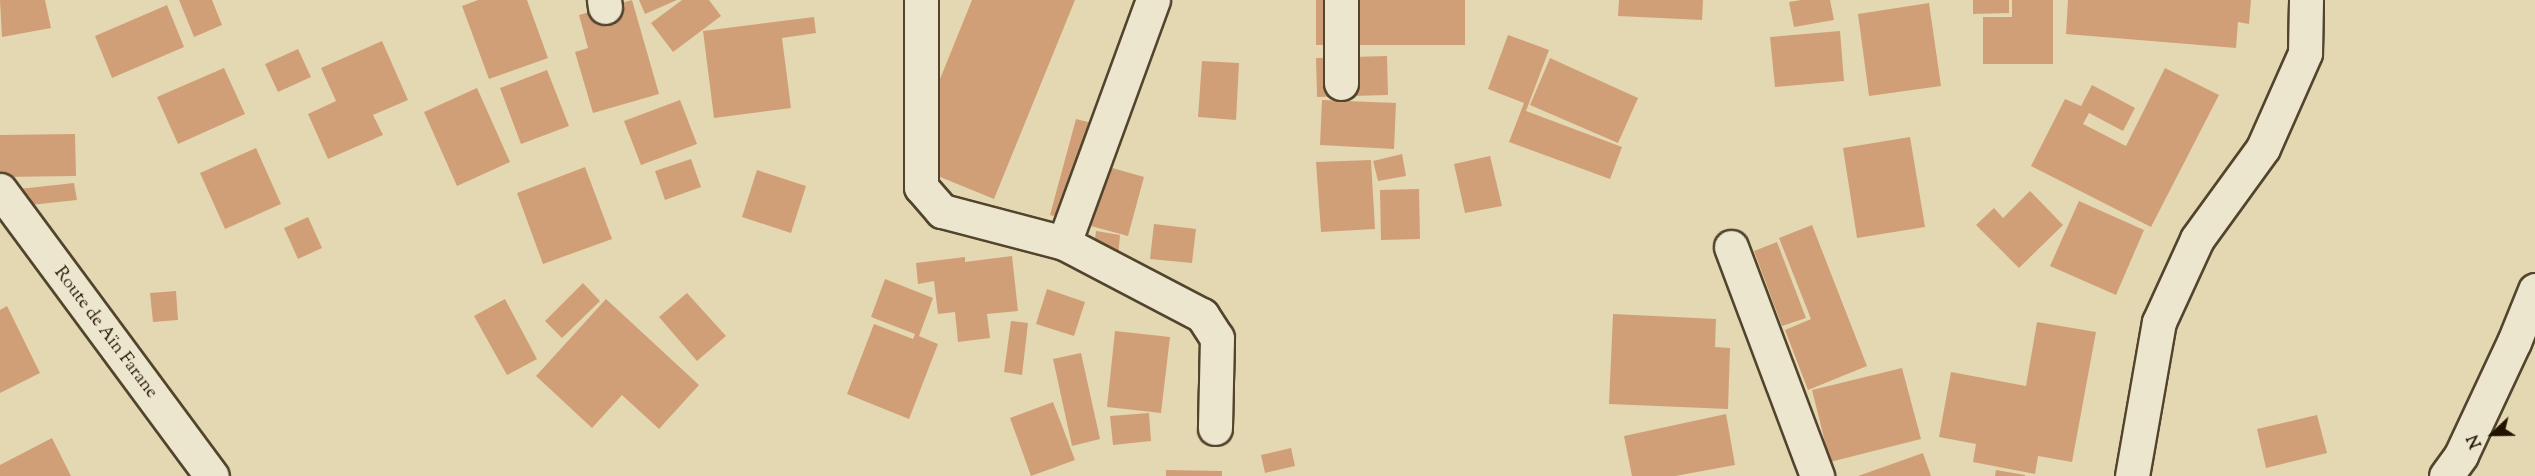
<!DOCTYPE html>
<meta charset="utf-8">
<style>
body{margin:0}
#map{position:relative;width:2535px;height:476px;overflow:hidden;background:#e4d8b3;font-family:"Sorts Mill Goudy",serif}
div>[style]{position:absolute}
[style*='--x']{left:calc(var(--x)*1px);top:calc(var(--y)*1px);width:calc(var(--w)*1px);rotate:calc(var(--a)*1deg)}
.building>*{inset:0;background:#d19f77}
.roads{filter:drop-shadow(2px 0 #52442d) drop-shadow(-2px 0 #52442d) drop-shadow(0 2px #52442d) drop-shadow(0 -2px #52442d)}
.minor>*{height:33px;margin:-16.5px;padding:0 16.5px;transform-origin:16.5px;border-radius:16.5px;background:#ede6ce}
span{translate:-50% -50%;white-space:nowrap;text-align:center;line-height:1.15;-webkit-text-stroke:4.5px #ede6ce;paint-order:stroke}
.street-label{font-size:18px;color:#221300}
.north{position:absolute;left:2463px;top:404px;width:60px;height:60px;-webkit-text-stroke:4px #ede6ce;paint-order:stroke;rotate:248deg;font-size:16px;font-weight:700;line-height:24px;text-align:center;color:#221300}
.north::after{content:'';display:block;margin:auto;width:21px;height:27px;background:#221300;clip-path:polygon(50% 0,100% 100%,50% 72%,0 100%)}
</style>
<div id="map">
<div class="building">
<div style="clip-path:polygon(0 0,45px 0,51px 28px,2px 37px)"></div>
<div style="clip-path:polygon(179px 0,212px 0,222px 25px,194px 37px)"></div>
<div style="clip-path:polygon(478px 0,527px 0,548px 58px,489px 79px,462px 6px)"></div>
<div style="clip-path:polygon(632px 0,659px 94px,593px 113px,575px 52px,588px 48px,579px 15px)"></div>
<div style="clip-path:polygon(639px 0,677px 0,645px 14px)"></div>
<div style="clip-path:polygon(682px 0,709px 0,721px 16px,673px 52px,651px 23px)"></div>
<div style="clip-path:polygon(972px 0,1075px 0,994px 199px,906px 163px)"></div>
<div style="clip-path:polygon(1316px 0,1465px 0,1465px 45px,1316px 45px)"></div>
<div style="clip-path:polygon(1619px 0,1703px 0,1702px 20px,1618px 16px)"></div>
<div style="clip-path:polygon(1801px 0,1830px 0,1834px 20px,1794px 27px,1789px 2px)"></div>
<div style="clip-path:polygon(1973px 0,2009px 0,2009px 13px,1973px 14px)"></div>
<div style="clip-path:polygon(2012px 0,2053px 0,2053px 64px,1983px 64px,1983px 17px,2012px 17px)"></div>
<div style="clip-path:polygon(2068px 0,2251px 0,2249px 24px,2238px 22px,2236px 48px,2066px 34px)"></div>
<div style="clip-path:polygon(1929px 3px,1941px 86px,1869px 96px,1858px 14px)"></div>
<div style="clip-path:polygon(167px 5px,184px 47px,112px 78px,95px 36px)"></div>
<div style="clip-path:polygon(814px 17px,816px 33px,782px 38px,791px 108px,714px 118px,703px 31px)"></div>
<div style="clip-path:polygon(1840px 31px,1844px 81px,1775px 87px,1770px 37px)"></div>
<div style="clip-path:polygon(1508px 35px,1549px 50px,1526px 111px,1622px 147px,1610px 179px,1509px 142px,1524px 103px,1488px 89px)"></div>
<div style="clip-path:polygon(382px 41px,408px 100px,373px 115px,383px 135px,328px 159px,308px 114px,336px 101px,321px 68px)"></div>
<div style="clip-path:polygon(298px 49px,311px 77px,278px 92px,265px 64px)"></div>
<div style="clip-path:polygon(1387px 56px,1388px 95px,1317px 97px,1316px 58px)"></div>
<div style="clip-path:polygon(1550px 58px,1638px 98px,1618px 143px,1530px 105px)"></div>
<div style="clip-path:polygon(1202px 61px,1239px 63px,1236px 120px,1198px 117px)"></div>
<div style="clip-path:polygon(224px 68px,245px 114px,178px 144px,157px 97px)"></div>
<div style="clip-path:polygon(2165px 68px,2219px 95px,2151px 227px,2031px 166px,2065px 99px,2081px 106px,2092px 85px,2135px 108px,2123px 131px,2089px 113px,2083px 124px,2126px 146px)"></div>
<div style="clip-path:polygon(547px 70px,569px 126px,521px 144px,500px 88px)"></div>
<div style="clip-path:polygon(477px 88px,510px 162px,457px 186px,424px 112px)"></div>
<div style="clip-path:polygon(680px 100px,697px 144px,641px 165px,624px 121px)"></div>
<div style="clip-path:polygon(1322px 100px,1396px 103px,1394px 149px,1320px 145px)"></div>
<div style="clip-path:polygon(1076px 119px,1119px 130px,1109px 167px,1144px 177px,1128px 236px,1050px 215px)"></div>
<div style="clip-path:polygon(75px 134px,76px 176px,0 177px,0 135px)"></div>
<div style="clip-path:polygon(1910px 137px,1925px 227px,1857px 238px,1843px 148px)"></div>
<div style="clip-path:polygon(256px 148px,281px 204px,225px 229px,200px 173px)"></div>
<div style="clip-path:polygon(1402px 154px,1406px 176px,1378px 181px,1373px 161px)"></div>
<div style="clip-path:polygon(1490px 156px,1502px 206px,1465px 213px,1454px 164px)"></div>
<div style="clip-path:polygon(691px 159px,701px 187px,665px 200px,655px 171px)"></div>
<div style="clip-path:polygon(1371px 160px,1375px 229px,1321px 232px,1316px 162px)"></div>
<div style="clip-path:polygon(585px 167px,612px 239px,543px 264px,517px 193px)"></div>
<div style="clip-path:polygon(757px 170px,806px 186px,791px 233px,742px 217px)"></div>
<div style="clip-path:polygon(74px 183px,77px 200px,21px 206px,19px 189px)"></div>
<div style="clip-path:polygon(1419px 189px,1420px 239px,1381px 240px,1380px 190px)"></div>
<div style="clip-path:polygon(2030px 191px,2063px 225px,2019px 268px,1976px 225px,1994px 208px,2003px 218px)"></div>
<div style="clip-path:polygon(2079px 201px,2144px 230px,2116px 295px,2050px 266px)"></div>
<div style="clip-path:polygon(308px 217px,322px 248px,298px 259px,284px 228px)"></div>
<div style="clip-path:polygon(1154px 224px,1196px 229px,1192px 263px,1150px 259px)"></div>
<div style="clip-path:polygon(1812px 225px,1867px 366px,1808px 390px,1785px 330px,1811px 319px,1779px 238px)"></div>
<div style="clip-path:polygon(1096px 231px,1120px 235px,1118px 258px,1093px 255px)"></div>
<div style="clip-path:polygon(1777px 242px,1806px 318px,1782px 326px,1754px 251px)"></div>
<div style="clip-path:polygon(1012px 256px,1018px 311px,987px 314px,990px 338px,958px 342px,955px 312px,938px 314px,934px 281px,918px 284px,916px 263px,965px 257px,965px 262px)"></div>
<div style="clip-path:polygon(885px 279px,933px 298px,919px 336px,938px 344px,909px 419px,847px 394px,874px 324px,913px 339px,915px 334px,871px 317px)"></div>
<div style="clip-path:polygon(583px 283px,600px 301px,562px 338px,545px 321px)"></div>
<div style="clip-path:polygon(1047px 289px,1085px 302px,1074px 336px,1036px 324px)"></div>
<div style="clip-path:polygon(176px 291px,178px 320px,153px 322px,150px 293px)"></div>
<div style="clip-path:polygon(687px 293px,726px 336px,697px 361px,659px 317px)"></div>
<div style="clip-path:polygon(505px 299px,537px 359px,507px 375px,474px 316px)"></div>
<div style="clip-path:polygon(606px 299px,699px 385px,659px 429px,622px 395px,592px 428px,536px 376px)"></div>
<div style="clip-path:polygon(7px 306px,40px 373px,0 393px,0 310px)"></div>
<div style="clip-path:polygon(1613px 314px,1716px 319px,1715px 347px,1730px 348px,1728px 409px,1609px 404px)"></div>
<div style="clip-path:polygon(1011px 321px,1028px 323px,1022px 375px,1004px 372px)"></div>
<div style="clip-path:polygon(2037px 322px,2096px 332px,2072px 462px,2038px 456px,2035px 474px,1973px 462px,1976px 444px,1939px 437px,1951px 372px,2026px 386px)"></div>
<div style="clip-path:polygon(1115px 331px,1170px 337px,1161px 413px,1107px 407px)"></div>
<div style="clip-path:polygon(1081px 353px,1100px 439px,1072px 446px,1053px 359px)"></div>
<div style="clip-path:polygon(1902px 368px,1921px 439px,1830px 462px,1812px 390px)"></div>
<div style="clip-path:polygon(1053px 402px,1075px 460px,1031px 476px,1010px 418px)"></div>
<div style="clip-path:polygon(1149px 413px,1151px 441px,1113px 445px,1110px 416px)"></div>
<div style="clip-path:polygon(1726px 414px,1735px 465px,1675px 476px,1632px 476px,1624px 436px)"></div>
<div style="clip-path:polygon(2317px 415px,2327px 453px,2266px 468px,2257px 429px)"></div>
<div style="clip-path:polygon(52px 438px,71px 476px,0 476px,0 465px)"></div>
<div style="clip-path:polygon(1291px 448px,1295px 466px,1265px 473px,1261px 455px)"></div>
<div style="clip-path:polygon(1923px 453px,1931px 476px,1858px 476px)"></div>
<div style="clip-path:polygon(1166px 470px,1222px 471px,1222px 476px,1166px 476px)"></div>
<div style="clip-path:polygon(1996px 470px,2025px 475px,2025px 476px,1995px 476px)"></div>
</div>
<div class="roads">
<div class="minor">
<div style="--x:604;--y:0;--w:7;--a:82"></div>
<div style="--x:921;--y:0;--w:187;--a:90"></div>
<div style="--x:921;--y:187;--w:32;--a:49"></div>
<div style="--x:942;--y:211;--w:126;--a:14.7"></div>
<div style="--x:1064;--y:243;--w:156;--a:27.6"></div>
<div style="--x:1202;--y:315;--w:27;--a:57"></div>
<div style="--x:1217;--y:338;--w:90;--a:91.3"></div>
<div style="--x:1341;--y:0;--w:83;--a:90"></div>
<div style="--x:0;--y:190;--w:356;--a:53.5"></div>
<div style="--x:1064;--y:243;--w:259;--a:-69.9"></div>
<div style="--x:1731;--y:247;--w:245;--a:69.4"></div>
<div style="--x:2132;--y:476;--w:156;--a:-80.1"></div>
<div style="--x:2159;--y:322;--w:91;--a:-65.4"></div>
<div style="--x:2197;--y:239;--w:112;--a:-54"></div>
<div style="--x:2263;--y:148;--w:104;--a:-66.1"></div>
<div style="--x:2305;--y:53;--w:53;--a:-88.9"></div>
<div style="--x:2446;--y:476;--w:26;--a:-54"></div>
<div style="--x:2461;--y:455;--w:125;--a:-64.9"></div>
<div style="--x:2514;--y:342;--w:56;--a:-68"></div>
</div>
</div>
<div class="street-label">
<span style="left:105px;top:333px;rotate:53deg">Route de Aïn Farane</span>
</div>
<div class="north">N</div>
</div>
